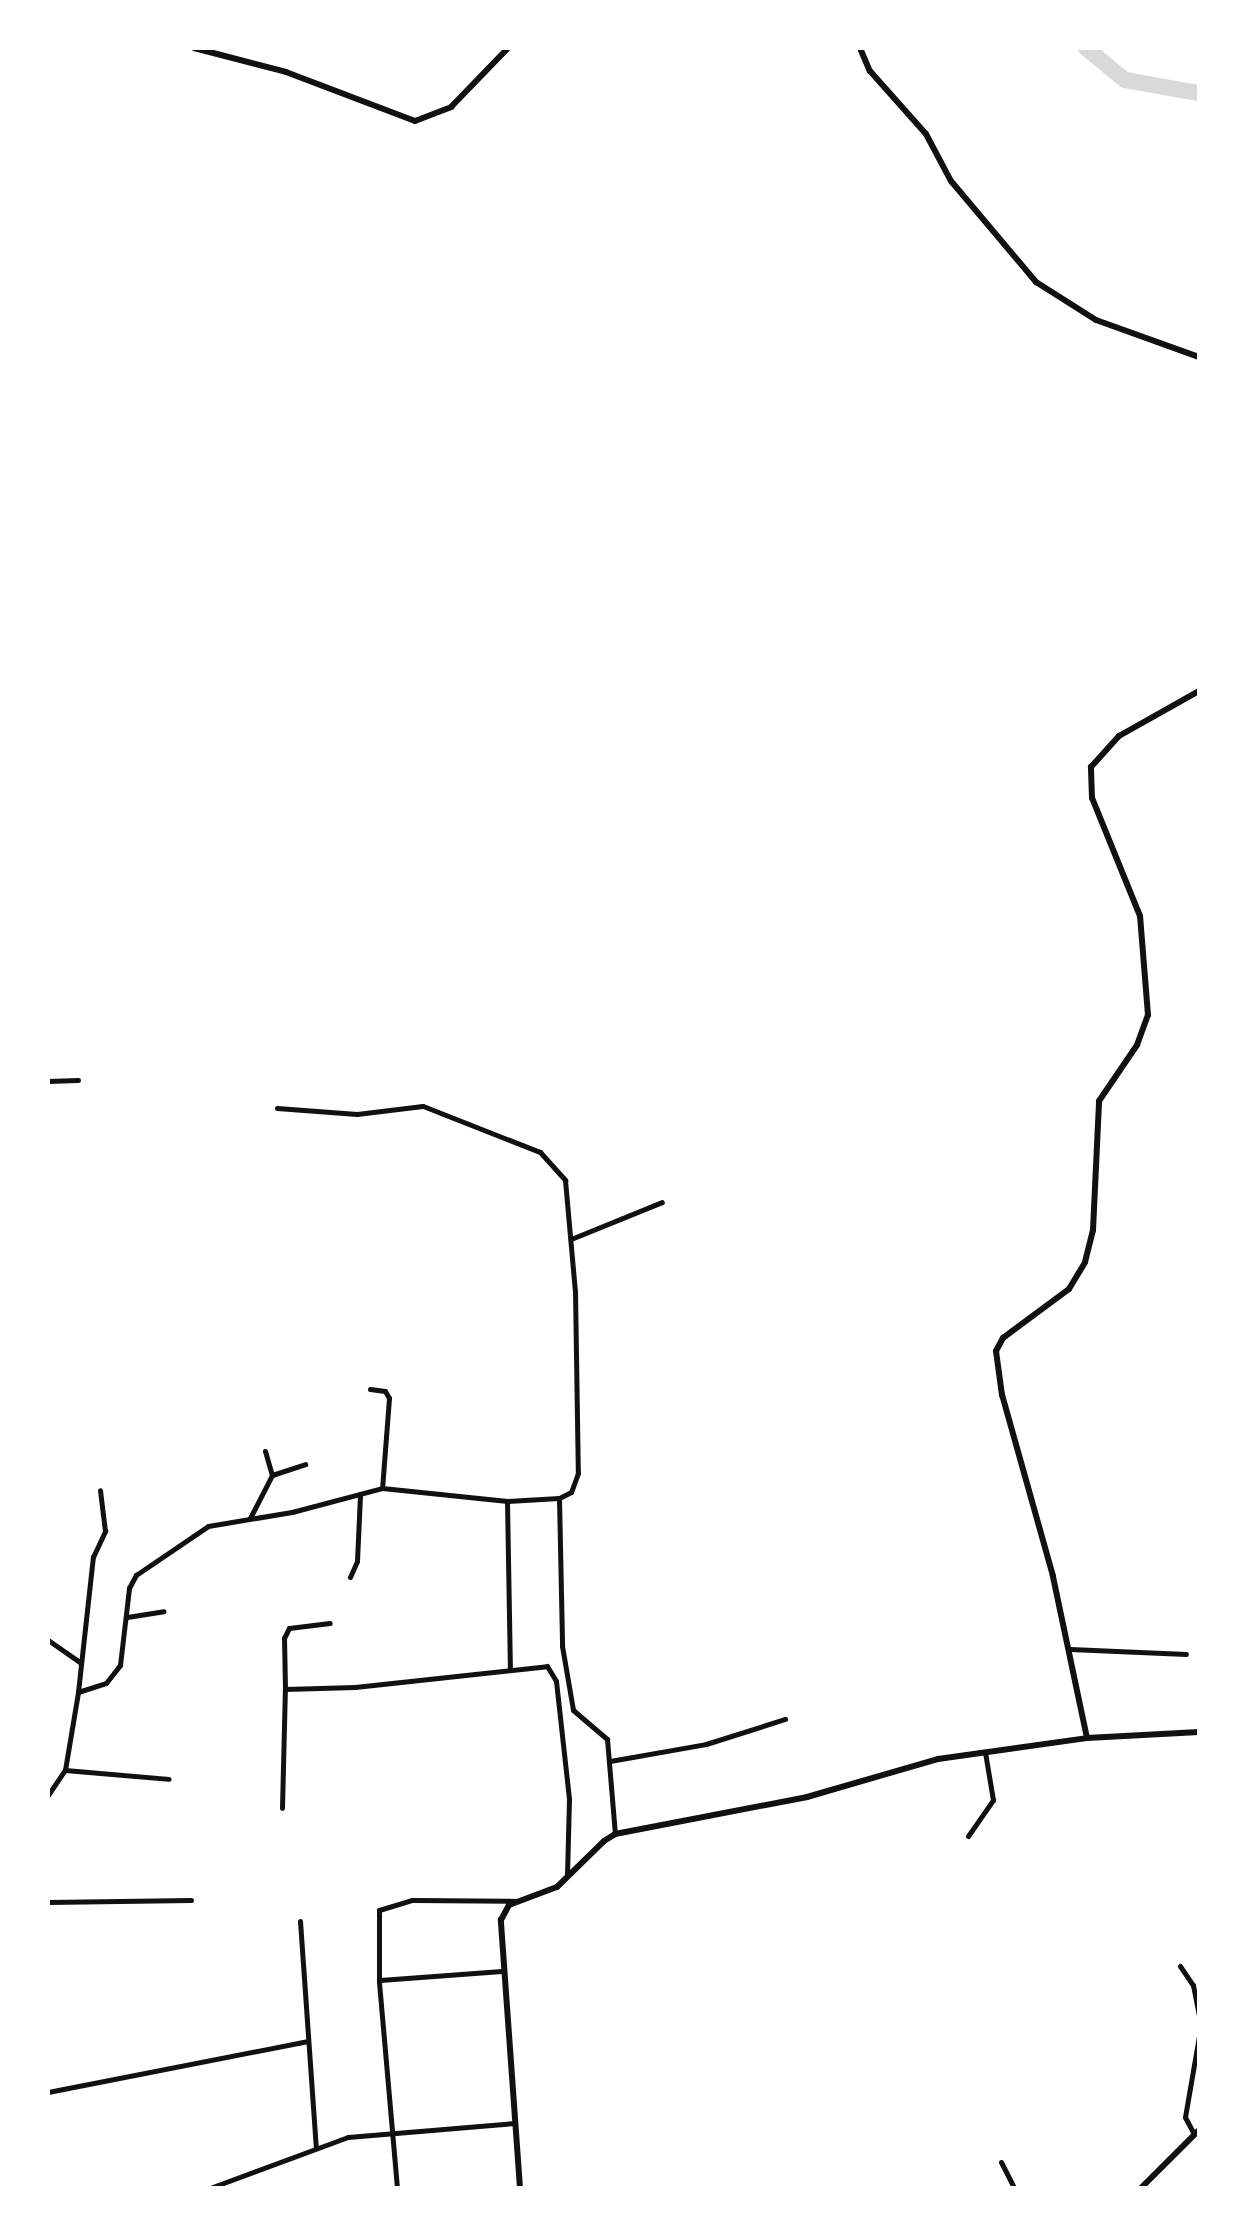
<!DOCTYPE html>
<style>
body{margin:0}
#map{position:relative;width:1247px;height:2236px;overflow:hidden;background:#fff;font-family:"IBM Plex Sans",sans-serif}
div>[style]{position:absolute}
[style*='--x']{left:calc(var(--x)*1px);top:calc(var(--y)*1px);width:calc(var(--w)*1px);rotate:calc(var(--a)*1deg)}
.river>*{height:16px;margin:-8px;padding:0 8px;transform-origin:8px;border-radius:8px;background:#d9d9d9}
.minor>*{height:5px;margin:-2.5px;padding:0 2.5px;transform-origin:2.5px;border-radius:2.5px;background:#111}
.tertiary>*{height:6px;margin:-3px;padding:0 3px;transform-origin:3px;border-radius:3px;background:#111}
span{translate:-50% -50%;white-space:nowrap;text-align:center;line-height:1.15;-webkit-text-stroke:8px #fff;paint-order:stroke}
.frame{position:absolute;inset:0;border:50px solid #fff;pointer-events:none}
</style>
<div id="map">
<div class="river">
<div style="--x:1086;--y:48;--w:50;--a:39.4"></div>
<div style="--x:1125;--y:80;--w:75;--a:10"></div>
</div>
<div class="minor">
<div style="--x:48;--y:1081;--w:30;--a:-2"></div>
<div style="--x:277;--y:1108;--w:80;--a:4.3"></div>
<div style="--x:357;--y:1114;--w:66;--a:-6.9"></div>
<div style="--x:423;--y:1106;--w:126;--a:21.5"></div>
<div style="--x:540;--y:1152;--w:38;--a:48"></div>
<div style="--x:565;--y:1180;--w:111;--a:84.9"></div>
<div style="--x:575;--y:1291;--w:182;--a:89.1"></div>
<div style="--x:578;--y:1473;--w:20;--a:110"></div>
<div style="--x:571;--y:1492;--w:13;--a:153"></div>
<div style="--x:559;--y:1498;--w:148;--a:88.8"></div>
<div style="--x:562;--y:1646;--w:65;--a:80.2"></div>
<div style="--x:573;--y:1710;--w:45;--a:40.5"></div>
<div style="--x:607;--y:1739;--w:95;--a:85.2"></div>
<div style="--x:571;--y:1239;--w:98;--a:-22.1"></div>
<div style="--x:370;--y:1389;--w:15;--a:8"></div>
<div style="--x:385;--y:1391;--w:8;--a:60"></div>
<div style="--x:389;--y:1398;--w:90;--a:94.4"></div>
<div style="--x:265;--y:1451;--w:25;--a:74"></div>
<div style="--x:507;--y:1501;--w:167;--a:89"></div>
<div style="--x:250;--y:1518;--w:48;--a:-62.9"></div>
<div style="--x:272;--y:1475;--w:35;--a:-18"></div>
<div style="--x:350;--y:1577;--w:17;--a:-66"></div>
<div style="--x:357;--y:1561;--w:67;--a:-87.4"></div>
<div style="--x:127;--y:1617;--w:37;--a:-9"></div>
<div style="--x:48;--y:1640;--w:40;--a:34.9"></div>
<div style="--x:1070;--y:1649;--w:116;--a:2.5"></div>
<div style="--x:285;--y:1689;--w:51;--a:-91.1"></div>
<div style="--x:284;--y:1638;--w:11;--a:-63"></div>
<div style="--x:289;--y:1628;--w:41;--a:-7"></div>
<div style="--x:78;--y:1692;--w:29;--a:-18"></div>
<div style="--x:106;--y:1683;--w:23;--a:-52"></div>
<div style="--x:120;--y:1665;--w:78;--a:-83.3"></div>
<div style="--x:129;--y:1588;--w:15;--a:-62"></div>
<div style="--x:136;--y:1575;--w:87;--a:-34.2"></div>
<div style="--x:208;--y:1526;--w:85;--a:-9.5"></div>
<div style="--x:292;--y:1512;--w:93;--a:-14.9"></div>
<div style="--x:382;--y:1488;--w:126;--a:5.9"></div>
<div style="--x:507;--y:1501;--w:52;--a:-3.3"></div>
<div style="--x:610;--y:1761;--w:97;--a:-10"></div>
<div style="--x:706;--y:1744;--w:83;--a:-17.6"></div>
<div style="--x:65;--y:1770;--w:104;--a:4.9"></div>
<div style="--x:48;--y:1795;--w:30;--a:-56"></div>
<div style="--x:65;--y:1770;--w:79;--a:-80.5"></div>
<div style="--x:78;--y:1692;--w:136;--a:-83.7"></div>
<div style="--x:93;--y:1557;--w:29;--a:-65"></div>
<div style="--x:105;--y:1531;--w:41;--a:-97"></div>
<div style="--x:282;--y:1808;--w:119;--a:-88.6"></div>
<div style="--x:285;--y:1689;--w:70;--a:-1.6"></div>
<div style="--x:355;--y:1687;--w:193;--a:-6.2"></div>
<div style="--x:547;--y:1666;--w:17;--a:59"></div>
<div style="--x:556;--y:1681;--w:119;--a:83.7"></div>
<div style="--x:569;--y:1799;--w:76;--a:91.5"></div>
<div style="--x:968;--y:1836;--w:44;--a:-55.2"></div>
<div style="--x:993;--y:1800;--w:49;--a:-99.5"></div>
<div style="--x:48;--y:1902;--w:143;--a:-0.8"></div>
<div style="--x:300;--y:1921;--w:228;--a:86"></div>
<div style="--x:1180;--y:1966;--w:23;--a:56"></div>
<div style="--x:1193;--y:1985;--w:33;--a:79"></div>
<div style="--x:380;--y:1980;--w:122;--a:-4.2"></div>
<div style="--x:48;--y:2092;--w:265;--a:-11.1"></div>
<div style="--x:1194;--y:2134;--w:19;--a:-118"></div>
<div style="--x:1185;--y:2117;--w:82;--a:-80.2"></div>
<div style="--x:1001;--y:2162;--w:29;--a:63"></div>
<div style="--x:210;--y:2188;--w:147;--a:-20.3"></div>
<div style="--x:348;--y:2137;--w:167;--a:-4.8"></div>
<div style="--x:397;--y:2188;--w:208;--a:-95"></div>
<div style="--x:379;--y:1981;--w:71;--a:-90"></div>
<div style="--x:379;--y:1910;--w:34;--a:-17"></div>
<div style="--x:412;--y:1900;--w:105;--a:0.5"></div>
</div>
<div class="tertiary">
<div style="--x:194;--y:48;--w:95;--a:14.6"></div>
<div style="--x:286;--y:72;--w:138;--a:20.8"></div>
<div style="--x:415;--y:121;--w:39;--a:-21"></div>
<div style="--x:451;--y:107;--w:82;--a:-46"></div>
<div style="--x:860;--y:48;--w:25;--a:67"></div>
<div style="--x:870;--y:71;--w:84;--a:48.4"></div>
<div style="--x:926;--y:134;--w:53;--a:62"></div>
<div style="--x:951;--y:181;--w:132;--a:49.9"></div>
<div style="--x:1036;--y:282;--w:71;--a:32.3"></div>
<div style="--x:1096;--y:320;--w:109;--a:19.8"></div>
<div style="--x:1087;--y:1738;--w:166;--a:-101.9"></div>
<div style="--x:1053;--y:1576;--w:188;--a:-105.7"></div>
<div style="--x:1002;--y:1395;--w:44;--a:-97.8"></div>
<div style="--x:996;--y:1351;--w:15;--a:-62"></div>
<div style="--x:1003;--y:1338;--w:82;--a:-36.6"></div>
<div style="--x:1069;--y:1289;--w:31;--a:-59"></div>
<div style="--x:1085;--y:1262;--w:33;--a:-76"></div>
<div style="--x:1093;--y:1230;--w:129;--a:-87.3"></div>
<div style="--x:1099;--y:1101;--w:68;--a:-55.8"></div>
<div style="--x:1137;--y:1045;--w:32;--a:-70"></div>
<div style="--x:1148;--y:1015;--w:99;--a:-94.6"></div>
<div style="--x:1140;--y:916;--w:127;--a:-112.1"></div>
<div style="--x:1092;--y:798;--w:31;--a:-92"></div>
<div style="--x:1091;--y:767;--w:42;--a:-47.9"></div>
<div style="--x:1119;--y:736;--w:92;--a:-29.4"></div>
<div style="--x:520;--y:2188;--w:269;--a:-94.1"></div>
<div style="--x:501;--y:1920;--w:17;--a:-62"></div>
<div style="--x:509;--y:1905;--w:51;--a:-20.6"></div>
<div style="--x:557;--y:1887;--w:66;--a:-44.4"></div>
<div style="--x:604;--y:1841;--w:13;--a:-32"></div>
<div style="--x:615;--y:1834;--w:196;--a:-10.9"></div>
<div style="--x:807;--y:1797;--w:136;--a:-16.2"></div>
<div style="--x:938;--y:1759;--w:150;--a:-8"></div>
<div style="--x:1087;--y:1738;--w:112;--a:-3.1"></div>
<div style="--x:1141;--y:2188;--w:82;--a:-45"></div>
</div>
<div class="frame"></div>
</div>
